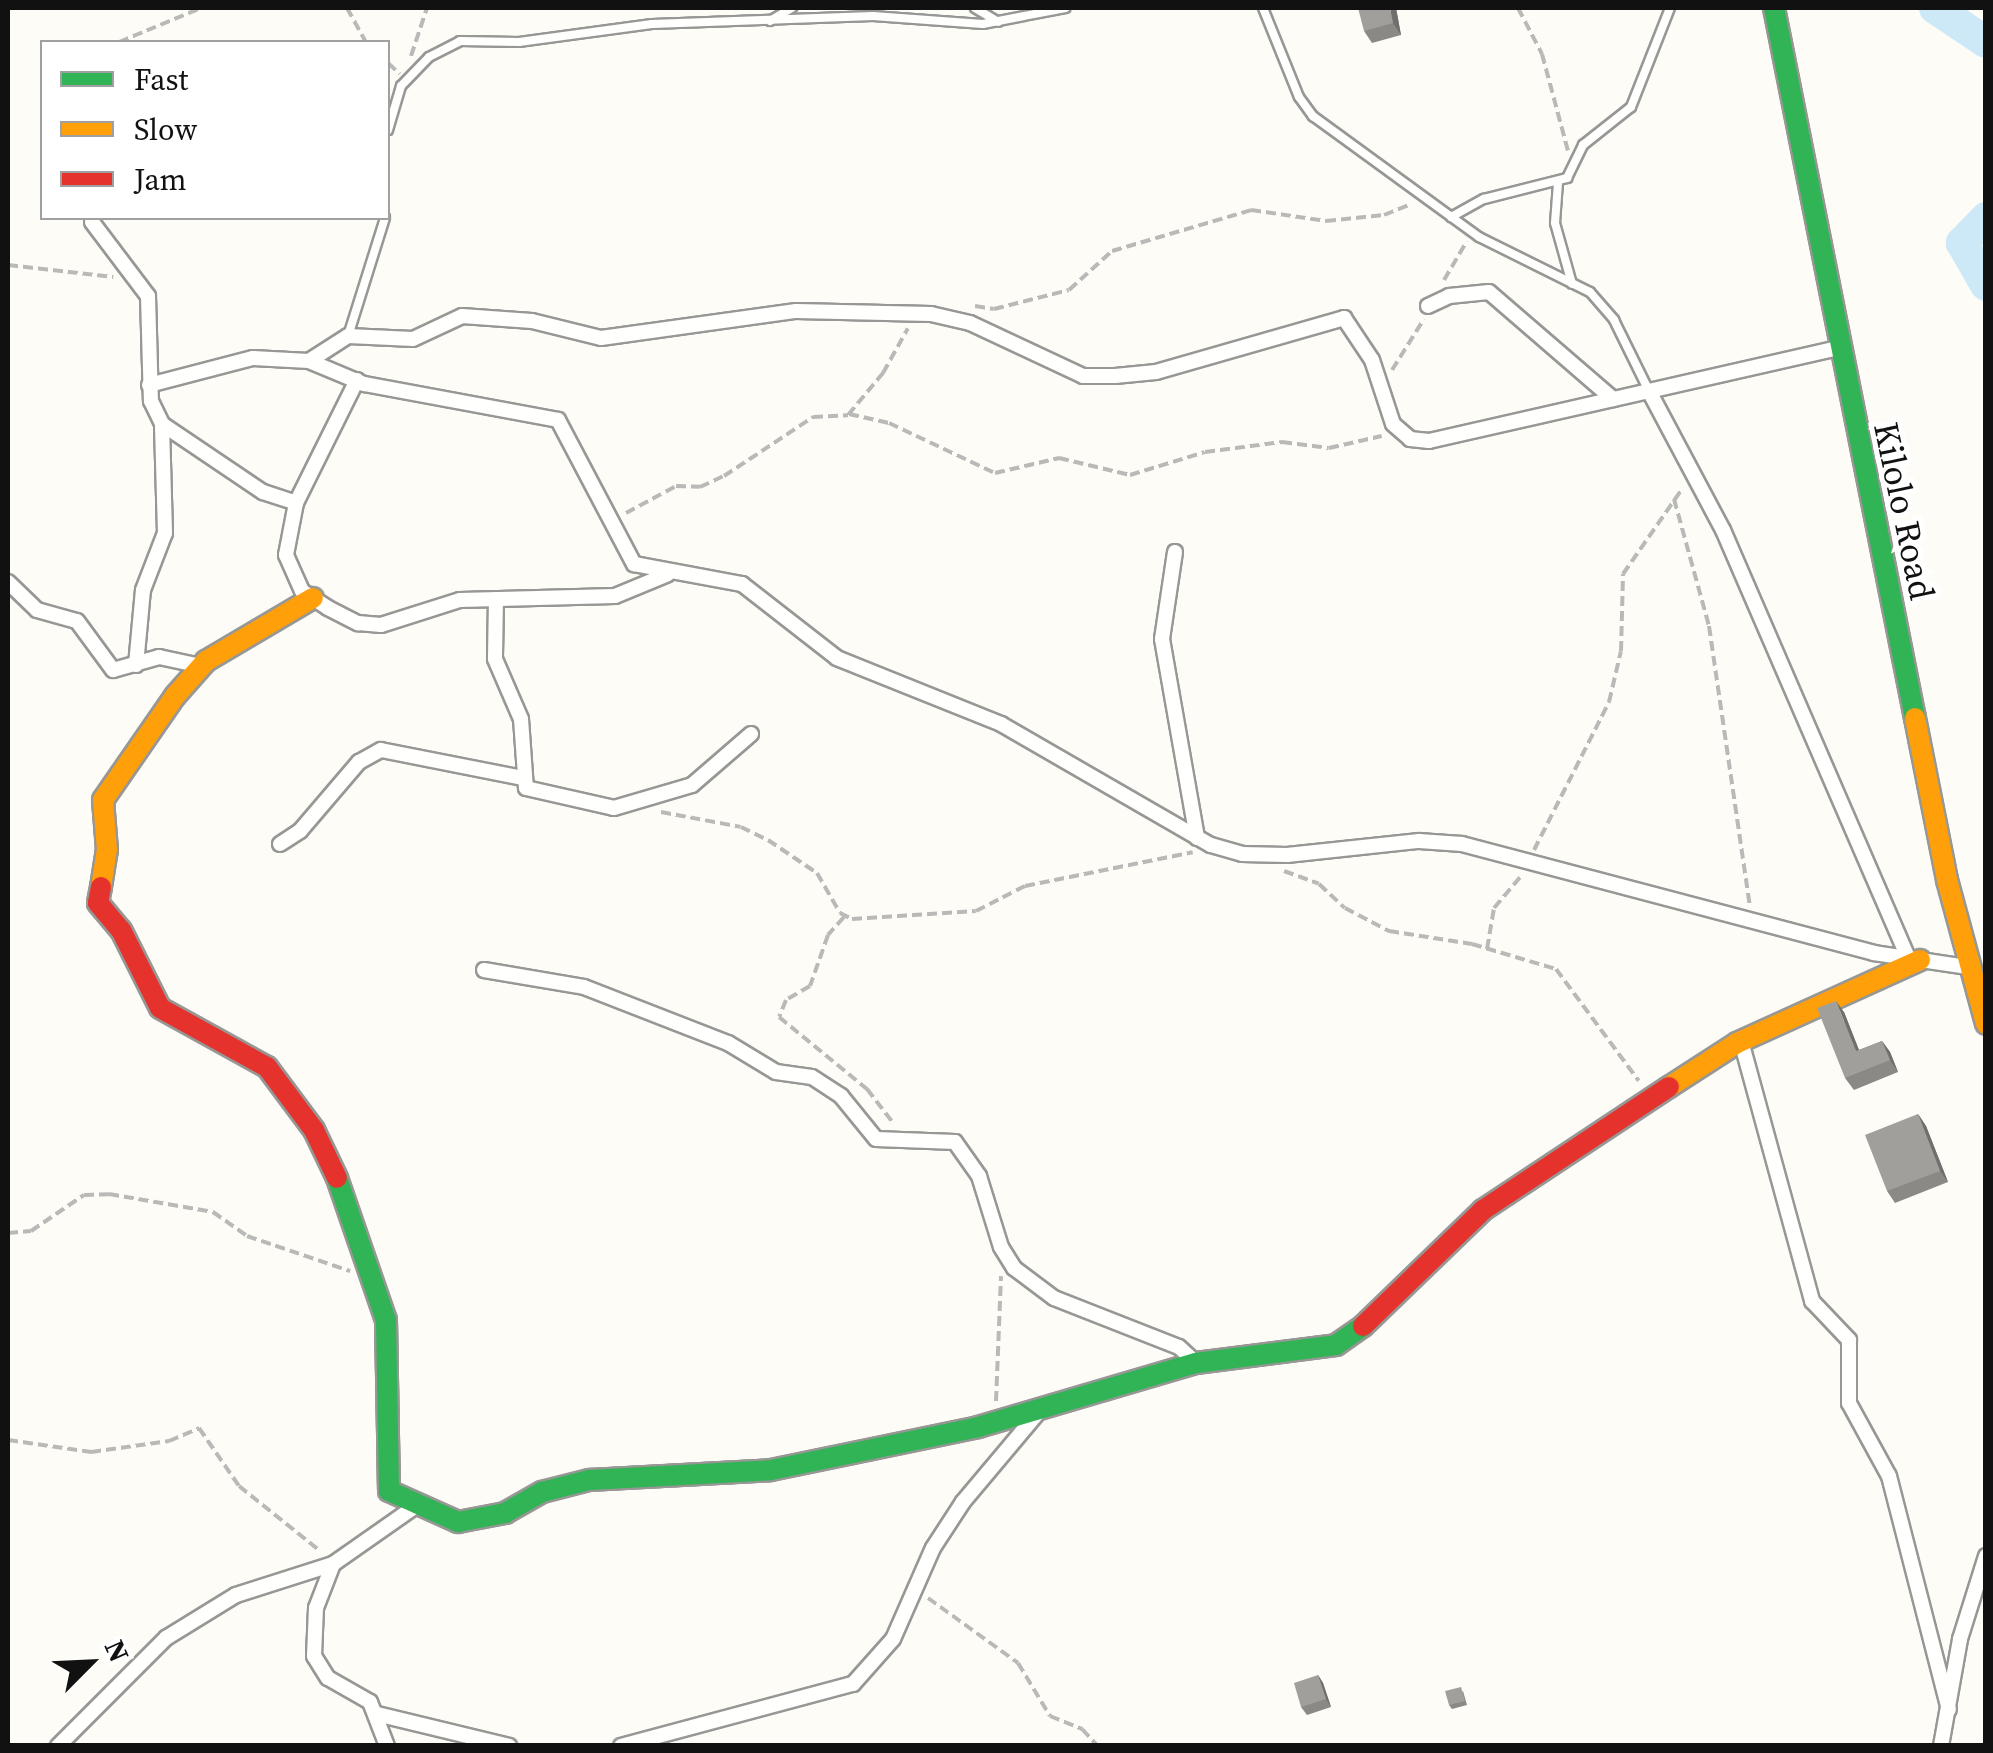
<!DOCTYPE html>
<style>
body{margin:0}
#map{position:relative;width:1993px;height:1753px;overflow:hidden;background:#fdfcf7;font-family:"Source Serif 4",serif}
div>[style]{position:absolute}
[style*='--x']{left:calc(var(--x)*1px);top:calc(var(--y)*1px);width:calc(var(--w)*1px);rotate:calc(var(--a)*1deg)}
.river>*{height:32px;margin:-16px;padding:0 16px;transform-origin:16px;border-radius:16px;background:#cde8f7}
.path>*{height:4px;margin-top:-2px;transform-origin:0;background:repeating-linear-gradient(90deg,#b9b9b8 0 10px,transparent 0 15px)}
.roads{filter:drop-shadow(2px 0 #979795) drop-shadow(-2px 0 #979795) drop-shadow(0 2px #979795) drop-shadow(0 -2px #979795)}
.lane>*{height:8px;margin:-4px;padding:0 4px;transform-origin:4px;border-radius:4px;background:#fffffe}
.street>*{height:14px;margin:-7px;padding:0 7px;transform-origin:7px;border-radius:7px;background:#fffffe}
.fast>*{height:20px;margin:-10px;padding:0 10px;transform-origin:10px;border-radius:10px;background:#30b455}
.slow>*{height:20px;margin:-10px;padding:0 10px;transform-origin:10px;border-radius:10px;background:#ff9f0a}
.jam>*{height:20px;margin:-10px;padding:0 10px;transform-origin:10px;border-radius:10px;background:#e5322d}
.wall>*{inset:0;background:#8a8986}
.shaded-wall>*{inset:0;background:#716f6d}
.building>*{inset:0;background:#a19f9c}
span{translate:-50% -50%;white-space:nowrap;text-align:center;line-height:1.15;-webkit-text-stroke:10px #fff;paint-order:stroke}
.street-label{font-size:35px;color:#111}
.frame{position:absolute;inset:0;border:10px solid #111;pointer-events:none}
.legend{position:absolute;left:40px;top:40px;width:350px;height:180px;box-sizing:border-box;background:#fff;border:2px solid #a0a0a0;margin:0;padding:12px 18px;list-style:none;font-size:30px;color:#111}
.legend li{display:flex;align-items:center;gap:20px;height:50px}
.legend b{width:50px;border:2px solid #a0a0a0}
.north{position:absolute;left:40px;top:1613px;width:100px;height:100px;-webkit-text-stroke:8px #fff;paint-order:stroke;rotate:66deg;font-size:28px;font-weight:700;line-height:40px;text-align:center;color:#111}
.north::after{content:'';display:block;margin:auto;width:35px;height:45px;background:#111;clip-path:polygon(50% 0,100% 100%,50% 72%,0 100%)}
</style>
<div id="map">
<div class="river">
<div style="--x:1935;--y:8;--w:61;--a:33.7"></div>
<div style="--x:1986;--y:218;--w:35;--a:134"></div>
<div style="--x:1962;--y:243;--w:48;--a:60.3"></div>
</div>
<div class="path">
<div style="--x:347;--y:8;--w:39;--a:61"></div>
<div style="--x:1518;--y:8;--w:52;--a:62.4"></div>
<div style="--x:1542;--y:54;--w:100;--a:75"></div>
<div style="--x:119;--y:42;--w:89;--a:-22.5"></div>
<div style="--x:411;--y:56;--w:51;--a:-71.6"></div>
<div style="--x:388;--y:63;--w:16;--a:43"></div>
<div style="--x:8;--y:265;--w:106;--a:6.5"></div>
<div style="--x:1444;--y:280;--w:45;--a:-59.5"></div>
<div style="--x:975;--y:306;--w:19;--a:9"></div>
<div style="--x:994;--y:309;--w:77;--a:-14.2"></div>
<div style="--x:1069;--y:290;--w:58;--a:-42.2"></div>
<div style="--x:1112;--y:251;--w:145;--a:-16.4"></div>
<div style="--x:1251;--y:210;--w:76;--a:8.3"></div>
<div style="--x:1326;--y:221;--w:58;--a:-5.9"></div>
<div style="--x:1384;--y:215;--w:29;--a:-22"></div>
<div style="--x:1392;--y:370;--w:60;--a:-57.9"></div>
<div style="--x:849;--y:414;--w:41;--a:12.7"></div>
<div style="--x:889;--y:423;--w:117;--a:25.3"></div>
<div style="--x:995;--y:473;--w:66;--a:-13.2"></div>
<div style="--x:1059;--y:458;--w:73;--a:13.5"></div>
<div style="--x:1130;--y:475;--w:78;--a:-17"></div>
<div style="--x:1205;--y:452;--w:78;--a:-7.4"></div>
<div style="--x:1282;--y:442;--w:47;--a:7.3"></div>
<div style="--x:1329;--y:448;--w:54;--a:-12.8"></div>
<div style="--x:1674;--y:499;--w:132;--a:74.6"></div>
<div style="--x:1709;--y:626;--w:284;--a:81.7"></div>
<div style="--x:626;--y:513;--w:57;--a:-28.4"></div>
<div style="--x:676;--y:486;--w:24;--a:2"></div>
<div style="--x:700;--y:487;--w:26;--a:-25"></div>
<div style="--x:724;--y:476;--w:107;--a:-33.5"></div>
<div style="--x:813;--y:417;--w:35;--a:-3"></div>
<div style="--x:848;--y:415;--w:55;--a:-50.2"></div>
<div style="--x:883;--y:373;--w:51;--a:-60.9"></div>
<div style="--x:661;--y:812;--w:81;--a:10.6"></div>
<div style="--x:741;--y:827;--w:30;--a:26"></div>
<div style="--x:768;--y:840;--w:59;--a:34"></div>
<div style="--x:817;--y:873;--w:46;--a:60.1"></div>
<div style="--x:840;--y:913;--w:13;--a:27"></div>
<div style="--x:852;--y:919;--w:124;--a:-3.7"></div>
<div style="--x:976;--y:911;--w:55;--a:-27"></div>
<div style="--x:1025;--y:886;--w:171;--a:-11.4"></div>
<div style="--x:1534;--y:850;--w:166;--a:-63.1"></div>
<div style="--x:1609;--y:702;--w:52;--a:-76.8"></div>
<div style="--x:1621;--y:651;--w:77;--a:-88.5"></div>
<div style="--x:1623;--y:574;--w:103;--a:-55.2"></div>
<div style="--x:1284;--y:871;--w:37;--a:20"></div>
<div style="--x:1319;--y:884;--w:35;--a:43"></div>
<div style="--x:1345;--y:908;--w:50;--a:27.6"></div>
<div style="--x:1389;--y:931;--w:84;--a:8.9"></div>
<div style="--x:1472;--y:944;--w:88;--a:16.6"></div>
<div style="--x:1556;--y:969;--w:139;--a:53.5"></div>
<div style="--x:844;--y:917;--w:24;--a:132"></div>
<div style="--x:828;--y:935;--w:54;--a:109.4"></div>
<div style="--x:810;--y:986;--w:28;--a:150"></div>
<div style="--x:786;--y:1000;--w:18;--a:112"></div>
<div style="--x:779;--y:1017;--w:114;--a:39.3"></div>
<div style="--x:867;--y:1089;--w:44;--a:52.4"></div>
<div style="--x:1487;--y:949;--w:42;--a:-80.3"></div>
<div style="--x:1494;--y:908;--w:42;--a:-49.8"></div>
<div style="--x:8;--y:1233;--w:23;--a:-5"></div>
<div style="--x:31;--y:1231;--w:64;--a:-34.2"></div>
<div style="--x:84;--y:1195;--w:25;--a:-2"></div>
<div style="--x:109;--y:1194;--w:106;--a:9.8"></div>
<div style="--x:213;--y:1212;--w:42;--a:35.2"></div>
<div style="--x:247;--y:1236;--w:109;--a:18.8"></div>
<div style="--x:996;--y:1401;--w:125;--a:-87.7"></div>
<div style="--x:8;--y:1440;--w:84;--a:8.2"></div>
<div style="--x:91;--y:1452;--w:79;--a:-8"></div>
<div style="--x:169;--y:1441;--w:33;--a:-23"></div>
<div style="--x:199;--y:1428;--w:70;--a:55.4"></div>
<div style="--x:239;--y:1486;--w:102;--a:38.7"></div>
<div style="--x:928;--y:1598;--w:111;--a:35.8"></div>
<div style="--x:1018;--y:1663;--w:62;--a:58.9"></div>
<div style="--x:1050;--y:1716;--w:35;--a:22"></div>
<div style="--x:1082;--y:1729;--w:23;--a:47"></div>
</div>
<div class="roads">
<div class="lane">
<div style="--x:975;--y:8;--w:27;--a:31"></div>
<div style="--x:1263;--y:8;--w:96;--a:68"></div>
<div style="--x:1299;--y:97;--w:24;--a:54"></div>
<div style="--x:1313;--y:116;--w:205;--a:36.1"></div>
<div style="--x:1479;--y:237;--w:124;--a:26.4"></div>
<div style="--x:1590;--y:292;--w:37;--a:49"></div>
<div style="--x:1614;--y:320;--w:79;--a:63.8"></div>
<div style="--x:770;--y:21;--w:26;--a:-31"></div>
<div style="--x:388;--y:130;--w:46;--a:-73.5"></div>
<div style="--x:401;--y:86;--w:40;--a:-46"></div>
<div style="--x:429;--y:57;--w:35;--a:-27"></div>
<div style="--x:460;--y:41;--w:59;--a:1"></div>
<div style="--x:519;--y:42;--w:134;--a:-7.7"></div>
<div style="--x:652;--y:24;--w:221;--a:-2.1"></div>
<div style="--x:873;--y:16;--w:110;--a:4.2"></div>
<div style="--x:983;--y:24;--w:84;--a:-11"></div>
<div style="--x:1558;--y:183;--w:40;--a:94.3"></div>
<div style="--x:1555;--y:223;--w:63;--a:74.4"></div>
<div style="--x:1451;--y:217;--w:38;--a:-29"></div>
<div style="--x:1484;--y:199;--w:86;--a:-14.2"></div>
<div style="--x:1567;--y:178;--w:37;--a:-64"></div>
<div style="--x:1583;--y:145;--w:61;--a:-38.4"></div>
<div style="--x:1631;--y:107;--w:106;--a:-68.5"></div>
<div style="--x:348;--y:336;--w:124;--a:-72.6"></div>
</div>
<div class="street">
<div style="--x:92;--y:222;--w:93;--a:52.9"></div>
<div style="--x:148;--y:296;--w:105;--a:88.4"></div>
<div style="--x:151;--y:401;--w:25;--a:64"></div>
<div style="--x:162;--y:424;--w:122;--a:34"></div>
<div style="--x:263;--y:492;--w:35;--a:18"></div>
<div style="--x:1428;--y:306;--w:23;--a:-25"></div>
<div style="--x:1449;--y:296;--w:40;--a:-5.7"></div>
<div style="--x:1489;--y:292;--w:164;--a:40.8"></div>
<div style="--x:309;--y:361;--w:46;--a:-32.7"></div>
<div style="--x:348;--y:336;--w:65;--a:2.6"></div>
<div style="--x:413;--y:339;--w:54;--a:-25.1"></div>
<div style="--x:462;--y:316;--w:70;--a:4.1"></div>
<div style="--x:532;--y:321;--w:71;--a:13.8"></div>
<div style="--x:601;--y:338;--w:197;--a:-7.9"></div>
<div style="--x:796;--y:311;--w:135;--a:1.3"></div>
<div style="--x:931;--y:314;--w:40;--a:13"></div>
<div style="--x:970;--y:323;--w:125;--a:25.1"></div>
<div style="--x:1083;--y:376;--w:32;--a:0"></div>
<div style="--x:1115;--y:376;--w:41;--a:-5.6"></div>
<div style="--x:1156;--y:372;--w:196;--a:-16"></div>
<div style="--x:1344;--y:318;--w:50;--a:56.3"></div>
<div style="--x:1372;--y:360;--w:67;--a:71.8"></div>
<div style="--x:1393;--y:424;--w:23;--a:41"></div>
<div style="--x:1410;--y:439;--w:19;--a:6"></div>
<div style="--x:1429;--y:441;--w:419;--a:-12.8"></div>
<div style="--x:357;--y:380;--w:137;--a:116.4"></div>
<div style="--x:296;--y:503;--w:53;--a:100.9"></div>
<div style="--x:286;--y:555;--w:39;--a:66"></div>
<div style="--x:302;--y:591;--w:31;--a:33"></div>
<div style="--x:328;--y:608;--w:34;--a:27"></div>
<div style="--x:358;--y:623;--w:23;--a:5"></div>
<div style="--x:381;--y:625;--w:83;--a:-17.6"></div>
<div style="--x:460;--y:600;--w:155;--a:-1.5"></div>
<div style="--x:615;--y:596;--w:57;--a:-22.5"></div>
<div style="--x:149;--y:385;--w:107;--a:-14.6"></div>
<div style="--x:253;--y:358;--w:56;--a:3.1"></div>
<div style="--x:309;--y:361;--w:60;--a:22.7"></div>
<div style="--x:364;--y:384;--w:197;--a:10.5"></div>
<div style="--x:558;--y:420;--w:163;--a:62.2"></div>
<div style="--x:634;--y:564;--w:110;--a:10.5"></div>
<div style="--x:742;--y:584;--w:120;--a:37.9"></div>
<div style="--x:837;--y:658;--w:177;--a:21.9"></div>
<div style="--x:1001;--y:724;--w:242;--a:30"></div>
<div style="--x:1211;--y:845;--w:32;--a:16"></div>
<div style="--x:1242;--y:854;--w:45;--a:1.3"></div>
<div style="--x:1287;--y:855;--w:133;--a:-6.1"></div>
<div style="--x:1419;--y:841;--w:43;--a:4"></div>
<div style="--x:1462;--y:844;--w:426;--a:14.8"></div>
<div style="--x:1874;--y:953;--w:95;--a:8.5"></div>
<div style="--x:1649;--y:391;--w:157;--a:62"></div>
<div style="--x:1723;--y:530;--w:466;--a:66.6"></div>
<div style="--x:1175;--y:552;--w:88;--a:98.5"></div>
<div style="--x:1162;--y:639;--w:202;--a:80"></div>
<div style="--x:8;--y:582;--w:40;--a:44"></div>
<div style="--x:37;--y:610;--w:41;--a:15.4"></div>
<div style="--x:77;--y:621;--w:61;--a:53.7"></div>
<div style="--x:113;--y:670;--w:48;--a:-15.8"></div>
<div style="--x:159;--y:657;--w:43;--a:12.1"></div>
<div style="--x:496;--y:599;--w:60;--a:91"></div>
<div style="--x:495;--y:659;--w:65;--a:66.6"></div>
<div style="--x:521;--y:719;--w:69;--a:85.9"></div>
<div style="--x:526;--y:788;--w:90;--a:12.8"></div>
<div style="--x:614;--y:808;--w:81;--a:-16.4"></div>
<div style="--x:692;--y:785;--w:78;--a:-40.8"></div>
<div style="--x:136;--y:665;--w:75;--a:-84.7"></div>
<div style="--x:143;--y:590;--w:61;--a:-68.9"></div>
<div style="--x:165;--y:533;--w:109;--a:-91.6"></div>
<div style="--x:280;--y:844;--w:24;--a:-33"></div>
<div style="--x:300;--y:831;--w:91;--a:-49.5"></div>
<div style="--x:359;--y:762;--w:25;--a:-29"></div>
<div style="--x:381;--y:750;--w:144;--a:11.2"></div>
<div style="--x:484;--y:970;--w:101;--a:9.6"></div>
<div style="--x:584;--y:987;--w:155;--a:21.3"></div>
<div style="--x:728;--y:1043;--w:56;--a:31.1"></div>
<div style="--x:776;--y:1072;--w:36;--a:8"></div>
<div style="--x:812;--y:1077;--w:35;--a:33"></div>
<div style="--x:841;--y:1096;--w:55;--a:50.9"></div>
<div style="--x:876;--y:1139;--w:79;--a:2.2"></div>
<div style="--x:955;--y:1142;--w:42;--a:54.8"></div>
<div style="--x:979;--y:1176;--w:74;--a:72.8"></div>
<div style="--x:1001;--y:1247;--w:25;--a:58"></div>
<div style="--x:1014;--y:1268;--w:50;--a:36.9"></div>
<div style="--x:1054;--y:1298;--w:134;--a:21.4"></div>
<div style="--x:1179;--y:1347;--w:23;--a:43"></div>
<div style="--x:1741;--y:1041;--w:270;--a:74.7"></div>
<div style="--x:1812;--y:1301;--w:54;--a:46.5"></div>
<div style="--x:1849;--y:1340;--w:63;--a:90"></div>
<div style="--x:1849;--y:1403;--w:83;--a:61.3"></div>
<div style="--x:1889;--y:1476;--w:241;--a:75.6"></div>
<div style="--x:333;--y:1564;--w:47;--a:111.1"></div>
<div style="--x:316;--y:1608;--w:48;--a:92.4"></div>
<div style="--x:314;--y:1656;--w:26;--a:58"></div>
<div style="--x:328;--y:1678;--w:48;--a:29.7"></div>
<div style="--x:370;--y:1702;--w:47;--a:68.9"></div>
<div style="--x:377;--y:1714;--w:136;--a:13.6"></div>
<div style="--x:58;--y:1746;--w:153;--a:-45"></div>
<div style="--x:166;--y:1638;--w:82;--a:-31.6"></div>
<div style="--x:236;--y:1595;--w:102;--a:-17.7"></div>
<div style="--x:333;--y:1564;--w:98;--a:-35"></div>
<div style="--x:621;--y:1746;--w:240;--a:-15"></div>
<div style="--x:853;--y:1684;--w:60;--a:-48.4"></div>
<div style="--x:893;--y:1639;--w:99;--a:-66.3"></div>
<div style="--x:933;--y:1548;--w:55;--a:-56.9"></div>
<div style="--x:963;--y:1502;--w:121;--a:-50"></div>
<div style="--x:1941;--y:1746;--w:109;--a:-79.9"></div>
<div style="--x:1960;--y:1639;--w:87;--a:-72.6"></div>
</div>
<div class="fast">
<div style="--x:1774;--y:8;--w:724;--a:78.77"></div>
<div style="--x:337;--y:1178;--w:150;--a:71"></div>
<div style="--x:386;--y:1320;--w:171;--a:89"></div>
<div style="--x:389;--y:1491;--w:76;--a:24.2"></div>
<div style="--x:458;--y:1522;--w:48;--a:-10.8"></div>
<div style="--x:505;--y:1513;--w:43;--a:-29.6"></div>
<div style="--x:542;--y:1492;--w:49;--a:-14.3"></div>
<div style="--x:589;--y:1480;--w:182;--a:-3.1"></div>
<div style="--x:771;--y:1470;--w:211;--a:-11.7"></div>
<div style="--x:978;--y:1427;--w:227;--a:-16.4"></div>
<div style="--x:1196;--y:1363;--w:141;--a:-7.3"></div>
<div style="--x:1336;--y:1345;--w:33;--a:-35"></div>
</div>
<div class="slow">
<div style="--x:1915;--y:718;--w:165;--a:78.8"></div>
<div style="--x:1947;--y:880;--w:149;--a:74.8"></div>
<div style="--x:101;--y:887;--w:37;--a:-81"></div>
<div style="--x:107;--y:850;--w:50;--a:-94.6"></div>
<div style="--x:103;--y:800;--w:126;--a:-55.3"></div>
<div style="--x:175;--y:696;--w:47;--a:-48.5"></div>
<div style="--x:206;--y:661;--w:124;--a:-30.5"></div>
<div style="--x:1669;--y:1087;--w:81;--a:-32.9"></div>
<div style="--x:1737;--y:1043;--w:201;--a:-24.4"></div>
</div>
<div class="jam">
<div style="--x:101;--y:887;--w:16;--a:101"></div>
<div style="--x:98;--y:903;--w:35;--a:50"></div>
<div style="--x:121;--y:930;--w:87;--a:63.4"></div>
<div style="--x:160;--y:1008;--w:122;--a:28.9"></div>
<div style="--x:267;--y:1067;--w:79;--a:53.3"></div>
<div style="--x:314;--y:1130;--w:53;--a:64.4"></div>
<div style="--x:1363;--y:1326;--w:167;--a:-44"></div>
<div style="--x:1483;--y:1210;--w:223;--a:-33.5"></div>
</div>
</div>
<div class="wall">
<div style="clip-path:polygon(1396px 8px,1401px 35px,1372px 43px,1364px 31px)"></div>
<div style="clip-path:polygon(1844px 1012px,1859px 1050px,1882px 1041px,1890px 1052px,1898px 1072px,1854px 1090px,1845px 1078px)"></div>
<div style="clip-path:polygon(1918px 1114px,1926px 1126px,1948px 1182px,1895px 1203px,1887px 1191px)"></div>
<div style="clip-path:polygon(1318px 1675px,1323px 1683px,1331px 1707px,1307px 1715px,1301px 1707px)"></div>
<div style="clip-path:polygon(1463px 1691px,1467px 1705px,1452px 1709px,1449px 1705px)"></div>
</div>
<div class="shaded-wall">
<div style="clip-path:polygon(1390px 8px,1396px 8px,1401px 35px,1393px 23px)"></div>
<div style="clip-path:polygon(1836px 1001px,1844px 1012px,1864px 1063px,1856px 1051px)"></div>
<div style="clip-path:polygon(1882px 1041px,1890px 1052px,1898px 1072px,1890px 1060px)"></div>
<div style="clip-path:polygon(1918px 1114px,1926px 1126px,1948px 1182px,1940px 1171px)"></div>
<div style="clip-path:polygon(1318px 1675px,1323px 1683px,1331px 1707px,1326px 1699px)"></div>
</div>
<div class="building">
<div style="clip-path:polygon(1358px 8px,1390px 8px,1393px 23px,1364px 31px)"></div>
<div style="clip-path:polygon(1836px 1001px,1856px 1051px,1882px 1041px,1890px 1060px,1845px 1078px,1817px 1008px)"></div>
<div style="clip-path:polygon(1918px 1114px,1940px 1171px,1887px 1191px,1865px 1135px)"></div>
<div style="clip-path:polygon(1318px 1675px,1326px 1699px,1301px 1707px,1294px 1683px)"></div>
<div style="clip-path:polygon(1461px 1687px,1465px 1701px,1449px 1705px,1445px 1691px)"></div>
</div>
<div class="street-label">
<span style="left:1904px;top:511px;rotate:78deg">Kilolo Road</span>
</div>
<div class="frame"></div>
<ul class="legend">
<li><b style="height:12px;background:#30b455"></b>Fast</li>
<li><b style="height:12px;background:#ff9f0a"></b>Slow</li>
<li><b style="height:12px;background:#e5322d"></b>Jam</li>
</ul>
<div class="north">N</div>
</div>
